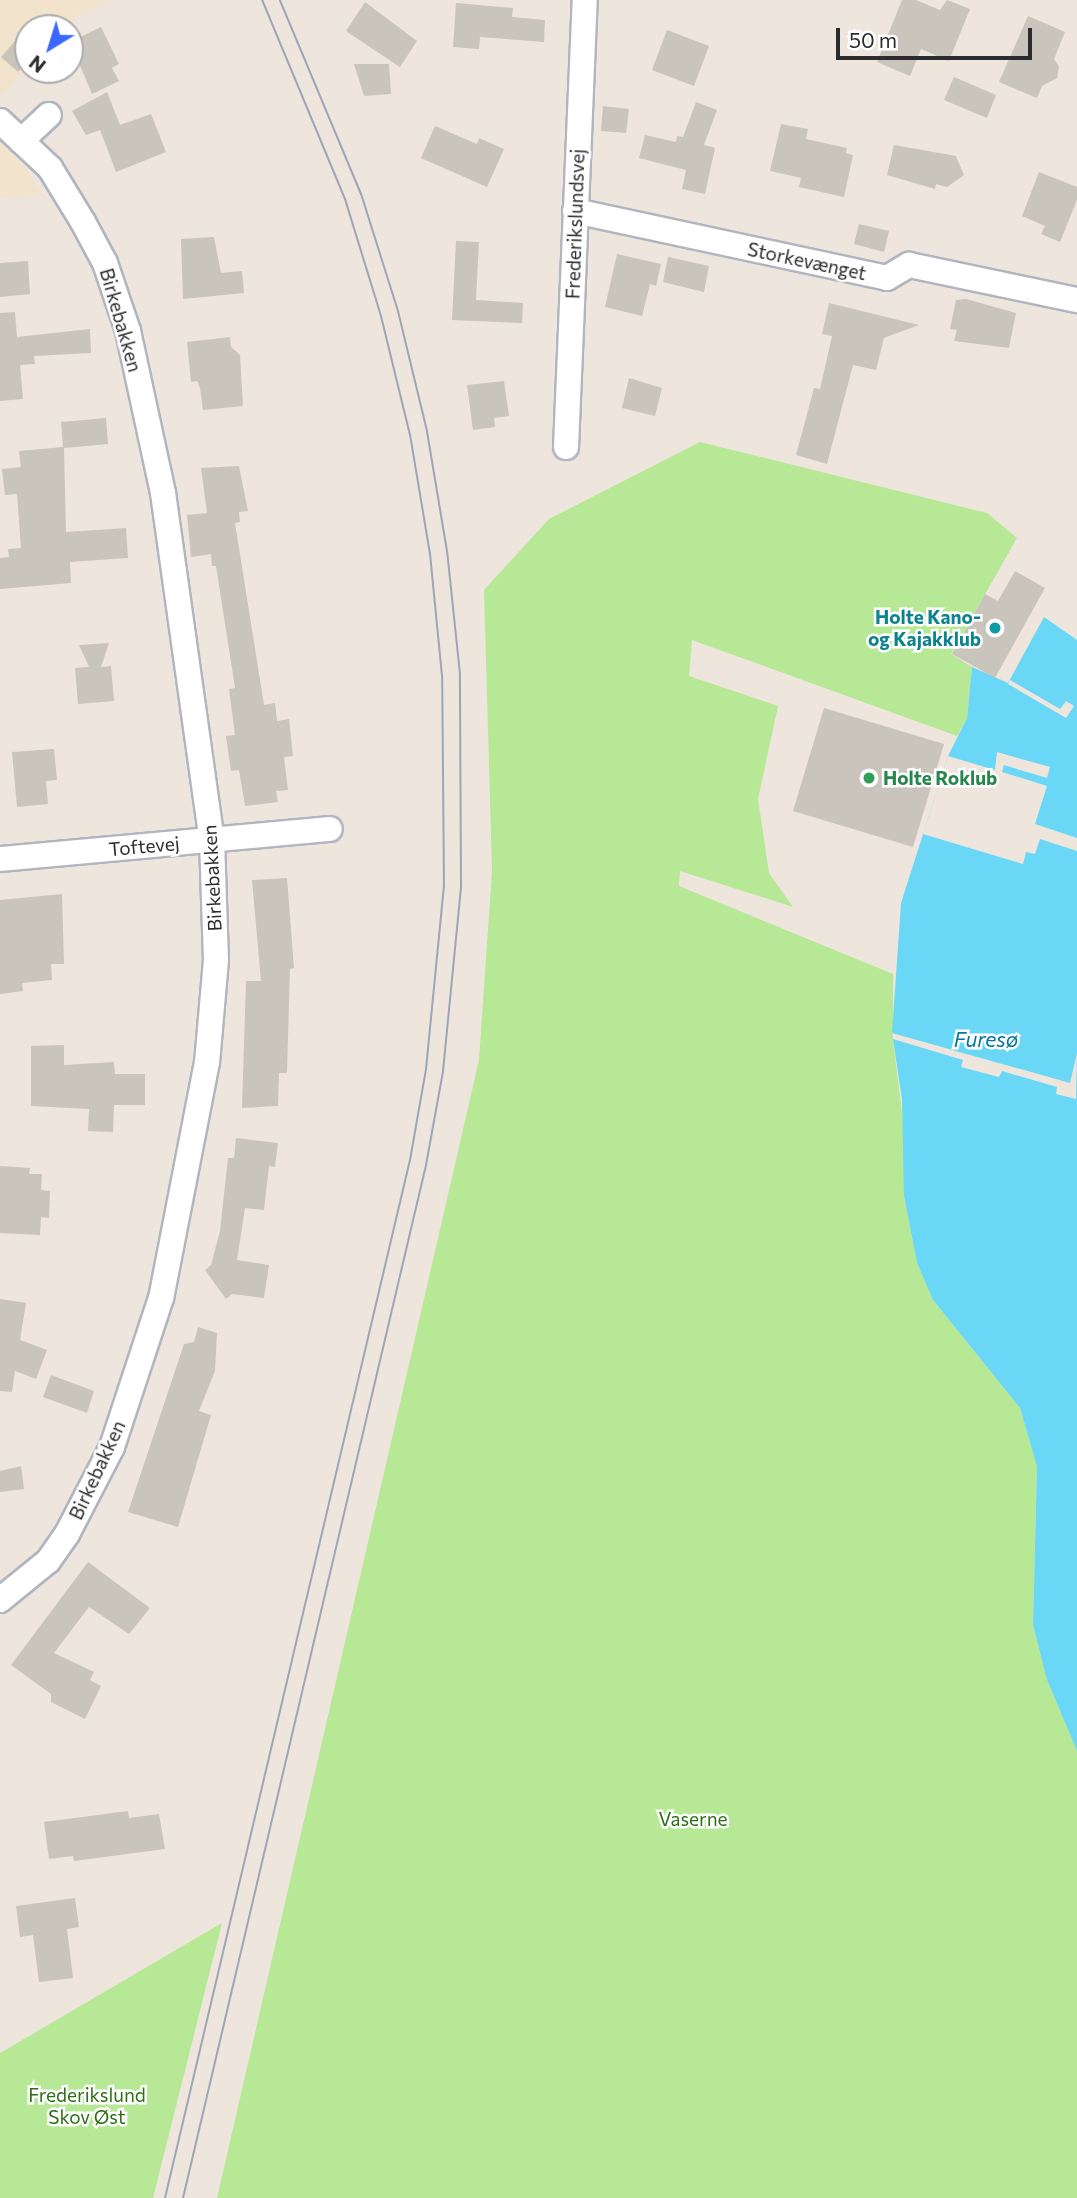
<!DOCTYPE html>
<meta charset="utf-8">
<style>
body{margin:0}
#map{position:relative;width:1077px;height:2198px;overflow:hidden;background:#eee6dd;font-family:Commissioner,sans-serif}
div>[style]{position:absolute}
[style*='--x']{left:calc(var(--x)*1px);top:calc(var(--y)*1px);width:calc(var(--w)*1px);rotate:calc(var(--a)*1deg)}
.education>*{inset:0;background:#f1e3cc}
.green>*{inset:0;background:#b6e896}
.water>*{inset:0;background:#6ad7f7}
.pier>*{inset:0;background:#eee6dd}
.building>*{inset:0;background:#c9c4bc}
.roads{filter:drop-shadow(2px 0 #b1b5c0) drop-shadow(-2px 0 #b1b5c0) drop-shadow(0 2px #b1b5c0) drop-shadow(0 -2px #b1b5c0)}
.minor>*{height:24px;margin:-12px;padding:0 12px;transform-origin:12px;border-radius:12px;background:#fff}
.tram>*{height:2px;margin:-1px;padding:0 1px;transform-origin:1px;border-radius:1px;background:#9fa4b7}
.dots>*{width:19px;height:19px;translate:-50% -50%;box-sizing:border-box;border:4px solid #fff;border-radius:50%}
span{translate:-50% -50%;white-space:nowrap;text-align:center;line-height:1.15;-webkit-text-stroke:5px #fff;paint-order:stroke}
.street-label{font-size:19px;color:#2c2c2c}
.culture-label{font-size:19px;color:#0d838f;font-weight:700}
.right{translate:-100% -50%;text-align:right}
.leisure-label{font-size:19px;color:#27864d;font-weight:700}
.left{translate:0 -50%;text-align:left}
.park-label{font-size:19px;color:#2c6f15}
.water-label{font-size:21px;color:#0476a8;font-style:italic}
.north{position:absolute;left:14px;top:14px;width:70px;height:70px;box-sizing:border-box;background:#fff;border:2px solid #ababab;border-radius:50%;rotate:218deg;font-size:19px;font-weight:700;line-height:28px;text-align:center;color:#2c2c2c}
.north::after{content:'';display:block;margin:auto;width:24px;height:32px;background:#3a67ff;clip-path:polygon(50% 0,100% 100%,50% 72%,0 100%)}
.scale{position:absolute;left:836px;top:28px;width:196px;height:32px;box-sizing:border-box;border:4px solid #2c2c2c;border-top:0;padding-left:9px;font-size:21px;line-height:24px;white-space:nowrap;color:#2c2c2c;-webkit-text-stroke:5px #fff;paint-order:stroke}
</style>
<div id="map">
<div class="education">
<div style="clip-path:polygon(0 0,113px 0,78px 15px,66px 28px,28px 28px,28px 67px,0 97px)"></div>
<div style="clip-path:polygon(0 141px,28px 172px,42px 195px,0 198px)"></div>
</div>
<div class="green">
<div style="clip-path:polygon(700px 442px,987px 513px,1017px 538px,951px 654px,972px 667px,967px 718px,957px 736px,692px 640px,689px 676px,778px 706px,758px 799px,769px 873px,793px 907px,680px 871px,679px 886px,893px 974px,893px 1040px,905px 1137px,904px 1196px,917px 1263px,933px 1300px,1020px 1408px,1037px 1467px,1033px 1625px,1047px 1680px,1077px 1751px,1077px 2198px,217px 2198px,479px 1060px,492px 871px,484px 590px,549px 519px)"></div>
<div style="clip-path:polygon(222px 1923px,153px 2198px,0 2198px,0 2053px)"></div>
</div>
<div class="water">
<div style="clip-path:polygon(1044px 617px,1077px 640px,1077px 1751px,1047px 1680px,1033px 1625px,1037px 1467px,1020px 1408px,933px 1300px,917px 1263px,904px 1196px,902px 1099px,892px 1033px,901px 903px,948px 756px,967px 718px,972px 667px,1008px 683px)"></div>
</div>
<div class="pier">
<div style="clip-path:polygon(1010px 680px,1060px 709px,1066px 701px,1074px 706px,1066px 718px,1008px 684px)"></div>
<div style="clip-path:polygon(997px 752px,1050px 767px,1047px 778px,1004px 765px,1002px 772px,1047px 786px,1035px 824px,1077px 838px,1077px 851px,1040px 839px,1035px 854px,1026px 852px,1023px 864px,923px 834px,948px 756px,995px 770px)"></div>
<div style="clip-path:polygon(892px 1033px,1070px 1083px,1077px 1053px,1076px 1099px,1056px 1094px,1057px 1087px,1002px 1071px,999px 1077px,961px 1067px,963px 1060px,893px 1039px)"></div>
</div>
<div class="building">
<div style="clip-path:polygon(902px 0,916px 0,940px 10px,947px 0,970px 9px,949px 61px,921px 49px,910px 76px,877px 62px)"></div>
<div style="clip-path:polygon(365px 2px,417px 41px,400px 67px,346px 31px)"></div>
<div style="clip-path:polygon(456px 3px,513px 8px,512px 17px,545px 20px,544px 42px,480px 37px,479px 49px,453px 47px)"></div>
<div style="clip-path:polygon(1028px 16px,1065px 32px,1054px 59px,1059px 67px,1057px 78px,1042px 86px,1037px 98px,999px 82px)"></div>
<div style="clip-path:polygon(28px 26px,28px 60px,18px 72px,1px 57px)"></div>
<div style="clip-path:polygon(101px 27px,119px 64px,112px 68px,119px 81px,92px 94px,70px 42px)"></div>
<div style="clip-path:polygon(667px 30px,709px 46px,694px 86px,652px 70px)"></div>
<div style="clip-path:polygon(354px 64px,389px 64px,391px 94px,364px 96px)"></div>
<div style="clip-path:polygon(954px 77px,996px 95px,987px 118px,944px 100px)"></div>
<div style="clip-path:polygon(107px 92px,120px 125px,151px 114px,166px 152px,116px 172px,100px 130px,86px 135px,72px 111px)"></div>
<div style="clip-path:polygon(696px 102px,717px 110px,704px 145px,715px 148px,705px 194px,682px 189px,686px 170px,639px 158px,645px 135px,676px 142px,677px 136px,683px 137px)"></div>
<div style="clip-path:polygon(603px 106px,629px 109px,626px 133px,601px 131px)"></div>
<div style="clip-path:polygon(781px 124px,808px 129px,806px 139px,847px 148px,846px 153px,853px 155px,844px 197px,799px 187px,801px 178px,770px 171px)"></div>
<div style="clip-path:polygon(435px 126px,477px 144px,479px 138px,504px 149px,487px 187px,421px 158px)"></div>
<div style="clip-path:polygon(894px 145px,956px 156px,964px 175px,947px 187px,936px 184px,935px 189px,887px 175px)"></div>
<div style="clip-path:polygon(1039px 172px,1077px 187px,1077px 200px,1060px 242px,1041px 234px,1045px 226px,1022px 216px)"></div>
<div style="clip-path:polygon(859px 224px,889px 231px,884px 252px,854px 244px)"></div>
<div style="clip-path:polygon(214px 237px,221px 273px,242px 271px,244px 293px,183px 299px,181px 239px)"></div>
<div style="clip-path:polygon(456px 241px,479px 242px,476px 300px,523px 303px,522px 323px,452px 320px)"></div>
<div style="clip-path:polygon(617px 254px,661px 264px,656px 286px,650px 284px,642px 316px,605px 307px)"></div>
<div style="clip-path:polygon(668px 257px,709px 266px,704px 292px,663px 282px)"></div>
<div style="clip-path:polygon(28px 261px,30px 294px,0 297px,0 263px)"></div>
<div style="clip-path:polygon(966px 299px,1016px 313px,1009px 348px,954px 341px,957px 330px,950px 329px,956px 300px)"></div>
<div style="clip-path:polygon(829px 303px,919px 325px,884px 338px,876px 370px,853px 365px,827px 464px,796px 455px,814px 388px,820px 389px,832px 336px,822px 334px)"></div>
<div style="clip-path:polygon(15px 312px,17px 337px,90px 329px,91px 353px,34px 356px,35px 364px,20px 365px,23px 399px,0 401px,0 313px)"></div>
<div style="clip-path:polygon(230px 337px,231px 347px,240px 355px,243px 406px,203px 410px,200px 388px,197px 381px,191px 382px,187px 342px)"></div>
<div style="clip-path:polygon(629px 378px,662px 388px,655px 416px,622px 408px)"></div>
<div style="clip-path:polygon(504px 381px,509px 416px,494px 418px,495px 427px,473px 430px,467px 385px)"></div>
<div style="clip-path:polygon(106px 418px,108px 444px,64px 448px,66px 532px,126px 528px,128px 558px,70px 562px,71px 583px,0 589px,0 558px,9px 557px,8px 549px,21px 548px,17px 494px,5px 495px,2px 469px,21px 467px,19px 451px,63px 447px,61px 422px)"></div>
<div style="clip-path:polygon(239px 466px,248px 511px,239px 512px,240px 522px,235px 523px,264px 705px,275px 703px,277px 721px,289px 719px,293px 756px,284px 757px,288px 790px,276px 791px,278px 802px,245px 806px,239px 770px,231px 771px,226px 736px,235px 735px,229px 689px,235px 688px,216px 566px,212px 566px,211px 554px,191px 557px,187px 515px,207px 513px,201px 468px)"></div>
<div style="clip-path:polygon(1015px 571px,1045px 588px,995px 678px,952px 654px,985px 594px,998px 601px)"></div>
<div style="clip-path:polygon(109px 643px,101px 667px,111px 666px,114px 701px,78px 704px,75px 668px,89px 667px,79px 645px)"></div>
<div style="clip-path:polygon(824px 708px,944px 744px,913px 847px,793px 811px)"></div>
<div style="clip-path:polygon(54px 749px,57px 780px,46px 781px,48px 804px,17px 807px,12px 752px)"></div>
<div style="clip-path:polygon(287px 878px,294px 968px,290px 969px,287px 1073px,279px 1073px,278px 1106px,242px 1108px,246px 981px,261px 981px,252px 880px)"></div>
<div style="clip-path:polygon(62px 894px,64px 964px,51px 964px,52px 980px,22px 983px,23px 991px,0 994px,0 900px)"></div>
<div style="clip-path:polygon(64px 1045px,64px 1065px,114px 1062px,115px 1074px,145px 1074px,145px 1105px,114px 1105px,113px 1132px,88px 1131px,89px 1109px,31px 1106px,31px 1046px)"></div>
<div style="clip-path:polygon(236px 1138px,278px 1143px,275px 1167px,269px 1166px,264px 1210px,245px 1208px,237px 1260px,269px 1265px,264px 1298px,232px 1294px,226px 1299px,205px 1270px,211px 1265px,220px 1231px,228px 1158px,234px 1158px)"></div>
<div style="clip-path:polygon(0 1166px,30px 1168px,29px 1174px,42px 1174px,41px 1190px,50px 1191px,49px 1218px,41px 1217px,40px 1235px,0 1233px)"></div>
<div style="clip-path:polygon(0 1299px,26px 1303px,20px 1340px,47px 1350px,36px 1379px,15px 1371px,12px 1392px,0 1391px)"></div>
<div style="clip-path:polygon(198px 1327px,217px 1333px,215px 1371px,199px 1411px,211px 1415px,178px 1527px,128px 1512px,184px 1344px,194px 1342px)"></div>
<div style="clip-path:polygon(51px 1375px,94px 1391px,87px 1413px,43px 1397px)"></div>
<div style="clip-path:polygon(21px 1466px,24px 1489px,0 1492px,0 1471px)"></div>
<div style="clip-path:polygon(88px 1562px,150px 1608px,129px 1634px,89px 1607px,54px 1653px,94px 1672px,90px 1680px,101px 1686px,85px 1719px,51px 1702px,51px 1694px,11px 1665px)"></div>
<div style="clip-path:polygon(128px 1811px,129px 1818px,159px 1814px,165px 1849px,74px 1861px,73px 1856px,49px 1859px,44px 1822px)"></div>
<div style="clip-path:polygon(75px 1898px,79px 1927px,67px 1929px,73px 1978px,39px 1982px,33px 1935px,20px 1937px,16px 1906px)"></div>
</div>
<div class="roads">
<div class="minor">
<div style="--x:0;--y:121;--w:69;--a:43.2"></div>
<div style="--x:50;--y:168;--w:63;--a:58.6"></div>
<div style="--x:83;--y:222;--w:47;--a:61.8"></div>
<div style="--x:105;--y:263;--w:72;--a:71.3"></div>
<div style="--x:128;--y:331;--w:166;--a:77.8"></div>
<div style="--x:163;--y:493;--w:350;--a:82"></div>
<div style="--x:212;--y:840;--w:120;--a:88.1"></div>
<div style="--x:216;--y:960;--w:102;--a:95"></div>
<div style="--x:207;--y:1062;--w:240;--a:101"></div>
<div style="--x:161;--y:1298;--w:157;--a:108.2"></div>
<div style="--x:112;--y:1447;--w:98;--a:117.3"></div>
<div style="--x:67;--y:1534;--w:33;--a:125"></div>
<div style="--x:48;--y:1561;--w:62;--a:140.9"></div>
<div style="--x:21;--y:141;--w:38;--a:-43"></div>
<div style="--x:575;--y:211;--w:319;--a:12.1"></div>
<div style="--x:887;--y:278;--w:26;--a:-31"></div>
<div style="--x:909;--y:265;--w:172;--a:11.8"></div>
<div style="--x:566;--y:447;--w:447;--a:-87.6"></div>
<div style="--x:0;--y:859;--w:331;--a:-5.2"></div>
</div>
</div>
<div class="tram">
<div style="--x:165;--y:2198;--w:1067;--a:-76.72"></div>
<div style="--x:410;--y:1160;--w:92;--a:-80"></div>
<div style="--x:426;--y:1069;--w:183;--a:-84.4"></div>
<div style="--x:444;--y:887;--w:211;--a:-90.5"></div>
<div style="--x:442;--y:676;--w:123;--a:-95.6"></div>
<div style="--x:430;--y:554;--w:121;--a:-99.5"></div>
<div style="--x:410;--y:435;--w:122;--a:-103.7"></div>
<div style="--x:381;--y:316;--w:122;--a:-107.1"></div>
<div style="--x:345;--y:199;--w:216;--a:-112.6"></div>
<div style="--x:183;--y:2198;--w:1061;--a:-76.76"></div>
<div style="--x:426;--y:1165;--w:96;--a:-79.7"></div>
<div style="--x:443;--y:1071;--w:186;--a:-84.4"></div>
<div style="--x:461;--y:886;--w:212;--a:-90.3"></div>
<div style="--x:460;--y:674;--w:124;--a:-96"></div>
<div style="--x:447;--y:551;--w:122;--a:-99.5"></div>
<div style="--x:427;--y:431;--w:123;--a:-103.6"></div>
<div style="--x:398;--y:311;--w:123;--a:-107.5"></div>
<div style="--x:361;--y:194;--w:210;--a:-112.7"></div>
</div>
<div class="dots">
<div style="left:995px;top:628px;background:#0f9aa8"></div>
<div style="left:869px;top:778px;background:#2e9e5b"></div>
</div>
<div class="street-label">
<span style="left:575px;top:224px;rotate:-88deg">Frederikslundsvej</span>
<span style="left:807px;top:261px;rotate:12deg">Storkevænget</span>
<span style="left:121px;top:320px;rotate:74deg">Birkebakken</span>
<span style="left:144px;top:846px;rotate:-5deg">Toftevej</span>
<span style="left:212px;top:878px;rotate:-93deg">Birkebakken</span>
<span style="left:97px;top:1470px;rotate:-65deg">Birkebakken</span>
</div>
<div class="culture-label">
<span class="right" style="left:981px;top:628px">Holte Kano-<br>og Kajakklub</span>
</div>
<div class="leisure-label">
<span class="left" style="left:883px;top:778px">Holte Roklub</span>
</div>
<div class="park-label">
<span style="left:693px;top:1819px">Vaserne</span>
<span style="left:87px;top:2106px">Frederikslund<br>Skov Øst</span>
</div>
<div class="water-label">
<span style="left:986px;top:1039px">Furesø</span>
</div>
<div class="north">N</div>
<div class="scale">50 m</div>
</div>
